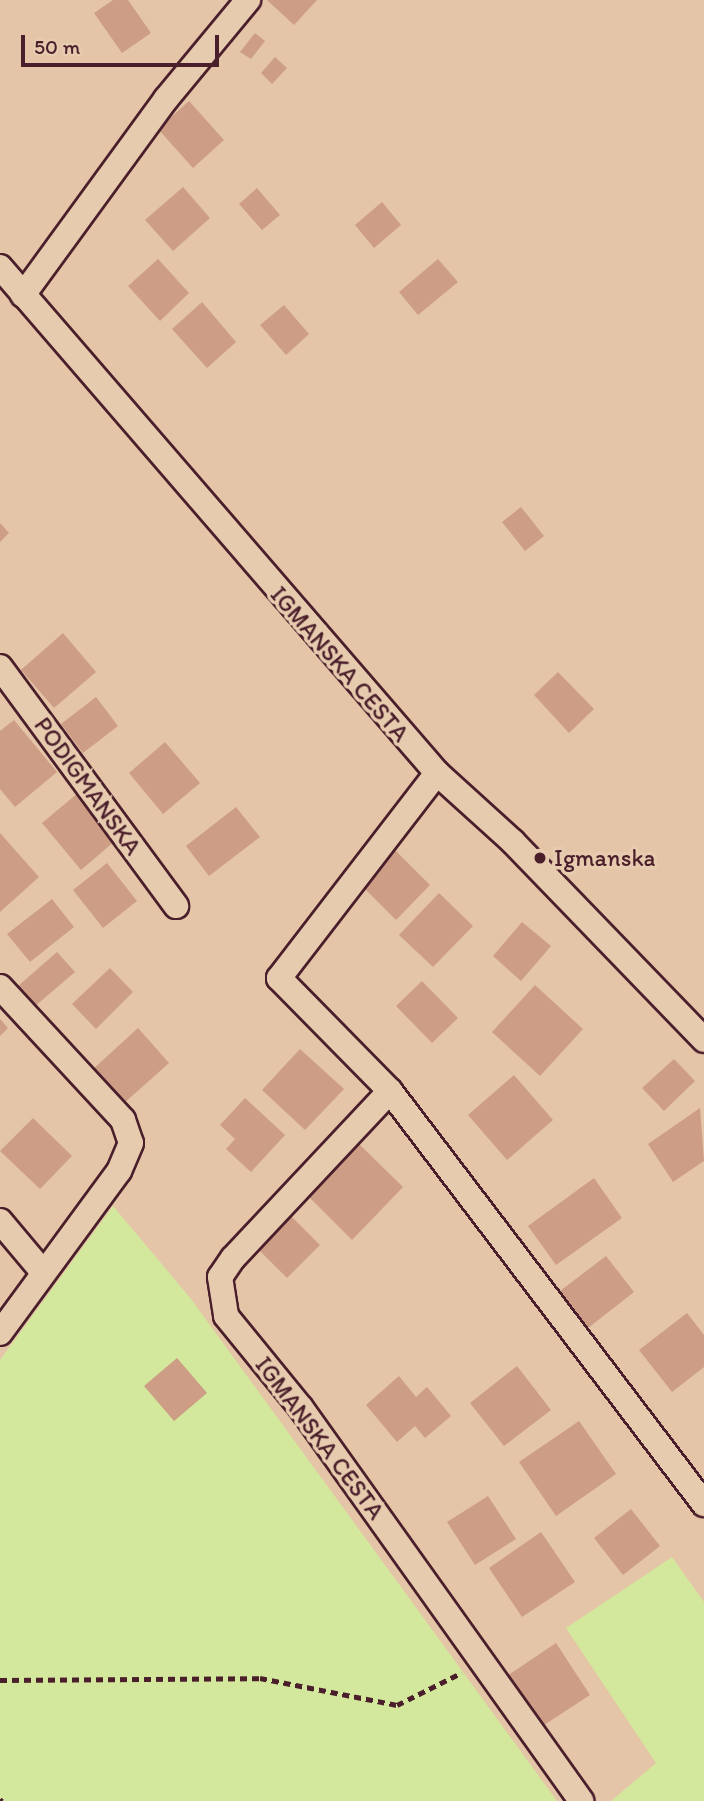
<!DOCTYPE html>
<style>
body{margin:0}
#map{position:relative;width:704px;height:1801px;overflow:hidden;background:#e5c5a8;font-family:Itim,sans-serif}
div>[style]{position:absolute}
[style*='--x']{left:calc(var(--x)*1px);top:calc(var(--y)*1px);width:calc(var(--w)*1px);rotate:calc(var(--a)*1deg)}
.green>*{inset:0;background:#d3e89c}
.building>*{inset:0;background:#cd9d85}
.path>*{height:4.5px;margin-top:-2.25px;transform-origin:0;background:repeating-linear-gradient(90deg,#4a1f2b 0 7px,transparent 0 12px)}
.roads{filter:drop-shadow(2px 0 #4a1f2b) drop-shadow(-2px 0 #4a1f2b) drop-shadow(0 2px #4a1f2b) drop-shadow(0 -2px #4a1f2b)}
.minor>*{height:24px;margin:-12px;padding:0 12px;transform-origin:12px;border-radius:12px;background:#e7cbae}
.dots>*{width:19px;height:19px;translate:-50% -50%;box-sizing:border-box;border:4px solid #e7cbae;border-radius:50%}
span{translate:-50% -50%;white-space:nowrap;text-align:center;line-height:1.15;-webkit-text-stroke:7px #e7cbae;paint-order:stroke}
.street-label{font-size:24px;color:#4a1f2b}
.poi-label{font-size:24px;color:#4a1f2b}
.left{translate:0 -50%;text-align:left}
.scale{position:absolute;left:21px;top:35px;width:198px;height:32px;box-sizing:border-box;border:4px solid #4a1f2b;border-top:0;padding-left:9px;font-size:21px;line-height:24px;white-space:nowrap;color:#4a1f2b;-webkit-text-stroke:5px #e7cbae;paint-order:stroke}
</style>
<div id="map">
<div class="green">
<div style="clip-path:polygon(113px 1206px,191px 1299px,557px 1801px,0 1801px,0 1360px)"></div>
<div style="clip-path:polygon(672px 1557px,704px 1602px,704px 1801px,611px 1801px,656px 1763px,566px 1628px)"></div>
</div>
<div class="building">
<div style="clip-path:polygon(113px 0,128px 0,151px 33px,122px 53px,94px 13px)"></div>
<div style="clip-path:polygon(267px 0,317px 0,294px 25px)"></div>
<div style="clip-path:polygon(255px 33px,265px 41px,251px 59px,240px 52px)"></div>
<div style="clip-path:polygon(275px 57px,287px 68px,272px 84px,261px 73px)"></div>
<div style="clip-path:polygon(189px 101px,224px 140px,193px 168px,158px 129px)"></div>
<div style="clip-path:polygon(183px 187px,210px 218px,173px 251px,145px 220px)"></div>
<div style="clip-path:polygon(257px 188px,280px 215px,262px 230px,239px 204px)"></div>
<div style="clip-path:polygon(382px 202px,401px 225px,374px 248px,355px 225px)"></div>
<div style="clip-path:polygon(158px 259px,189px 293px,160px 321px,128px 286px)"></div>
<div style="clip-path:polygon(438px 259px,458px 282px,418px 315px,399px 292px)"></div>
<div style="clip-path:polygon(202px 302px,236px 342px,207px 368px,172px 329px)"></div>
<div style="clip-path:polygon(284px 305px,309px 334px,286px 355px,260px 325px)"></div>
<div style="clip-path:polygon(521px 507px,544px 536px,525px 551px,502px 522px)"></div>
<div style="clip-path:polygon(0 523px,9px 533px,0 542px)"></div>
<div style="clip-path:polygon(63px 633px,96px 672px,54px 708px,21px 670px)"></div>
<div style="clip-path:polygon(558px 672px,594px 709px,569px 733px,534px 695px)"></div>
<div style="clip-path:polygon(96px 697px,118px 726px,83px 753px,61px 724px)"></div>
<div style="clip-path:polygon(14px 720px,57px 772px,15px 807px,0 789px,0 731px)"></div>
<div style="clip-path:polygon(165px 742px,200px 783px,163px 814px,129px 773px)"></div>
<div style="clip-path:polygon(78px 793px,116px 840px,81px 870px,42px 823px)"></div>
<div style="clip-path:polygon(236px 807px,260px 837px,209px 876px,186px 846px)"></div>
<div style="clip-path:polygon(0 833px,39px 877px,0 912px)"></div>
<div style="clip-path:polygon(395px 850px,430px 885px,396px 920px,361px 885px)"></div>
<div style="clip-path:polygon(107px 863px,137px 901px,103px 928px,73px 890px)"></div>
<div style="clip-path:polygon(439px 893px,473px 926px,433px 967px,399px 935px)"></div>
<div style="clip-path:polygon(52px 899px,74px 927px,30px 962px,7px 934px)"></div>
<div style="clip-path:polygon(522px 922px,551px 946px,521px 981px,493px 956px)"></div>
<div style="clip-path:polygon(57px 952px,75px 972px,34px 1007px,17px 987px)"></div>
<div style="clip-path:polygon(110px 968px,133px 992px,96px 1029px,72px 1004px)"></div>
<div style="clip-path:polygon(422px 981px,458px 1018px,432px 1043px,396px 1006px)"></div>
<div style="clip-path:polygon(535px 985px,583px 1029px,540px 1076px,492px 1032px)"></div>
<div style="clip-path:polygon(0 1019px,8px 1028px,0 1036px)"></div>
<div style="clip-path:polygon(138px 1028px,169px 1063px,122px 1105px,92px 1070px)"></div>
<div style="clip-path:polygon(300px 1049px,344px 1089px,305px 1130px,262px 1090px)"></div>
<div style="clip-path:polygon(674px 1059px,695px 1081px,664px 1111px,642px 1088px)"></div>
<div style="clip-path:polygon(514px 1075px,553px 1120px,507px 1160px,468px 1115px)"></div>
<div style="clip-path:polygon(245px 1098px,285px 1135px,251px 1172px,226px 1149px,235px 1139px,220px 1125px)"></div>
<div style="clip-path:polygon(700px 1108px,704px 1161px,673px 1182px,648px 1144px)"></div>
<div style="clip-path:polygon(33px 1118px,72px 1156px,40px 1189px,0 1151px)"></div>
<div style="clip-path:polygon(356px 1141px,403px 1187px,352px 1240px,305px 1193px)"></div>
<div style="clip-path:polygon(594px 1178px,622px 1218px,556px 1265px,528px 1226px)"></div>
<div style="clip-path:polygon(289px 1214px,320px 1245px,287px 1278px,256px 1247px)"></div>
<div style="clip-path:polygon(606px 1256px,634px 1292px,588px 1328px,560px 1291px)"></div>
<div style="clip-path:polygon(687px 1313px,704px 1335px,704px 1367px,672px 1392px,639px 1350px)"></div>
<div style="clip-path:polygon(177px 1358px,207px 1393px,174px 1421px,144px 1386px)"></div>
<div style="clip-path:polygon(517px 1366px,551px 1410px,504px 1446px,470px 1403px)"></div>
<div style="clip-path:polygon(399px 1376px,416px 1397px,427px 1387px,451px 1416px,425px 1438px,415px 1426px,397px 1442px,366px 1405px)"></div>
<div style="clip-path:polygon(579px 1421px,616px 1474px,556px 1516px,519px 1462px)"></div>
<div style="clip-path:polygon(488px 1496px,516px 1539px,475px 1565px,447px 1522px)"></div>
<div style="clip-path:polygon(631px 1509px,660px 1546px,623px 1575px,594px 1538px)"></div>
<div style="clip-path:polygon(541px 1532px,575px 1582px,522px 1617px,489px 1568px)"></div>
<div style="clip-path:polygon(556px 1643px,590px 1695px,541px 1727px,507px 1676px)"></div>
</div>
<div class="path">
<div style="--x:0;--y:1680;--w:260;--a:-0.4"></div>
<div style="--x:260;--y:1678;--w:140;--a:11.1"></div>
<div style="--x:397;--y:1705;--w:72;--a:-26.6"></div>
<div style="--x:0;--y:1799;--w:3;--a:45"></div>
</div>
<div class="roads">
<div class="minor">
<div style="--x:0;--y:267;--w:669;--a:49.18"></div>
<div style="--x:437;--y:773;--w:103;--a:42.2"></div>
<div style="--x:513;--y:842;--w:275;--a:46"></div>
<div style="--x:23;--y:295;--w:243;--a:-53.9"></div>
<div style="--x:166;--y:99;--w:129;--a:-50.4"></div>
<div style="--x:0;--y:667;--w:297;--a:53.6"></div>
<div style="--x:437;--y:773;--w:259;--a:127.6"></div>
<div style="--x:279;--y:978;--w:158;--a:45.5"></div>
<div style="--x:390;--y:1091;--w:519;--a:52.75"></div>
<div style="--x:0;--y:987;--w:181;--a:47.2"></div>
<div style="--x:123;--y:1120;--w:24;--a:71"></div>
<div style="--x:131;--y:1143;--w:30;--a:113"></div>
<div style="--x:119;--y:1171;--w:201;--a:126.3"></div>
<div style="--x:390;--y:1091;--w:229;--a:133.2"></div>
<div style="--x:233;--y:1258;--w:23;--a:124"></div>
<div style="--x:220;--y:1277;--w:39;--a:81"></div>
<div style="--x:226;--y:1316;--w:119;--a:50.8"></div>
<div style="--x:301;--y:1408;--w:483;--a:54.5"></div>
<div style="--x:0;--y:1221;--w:65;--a:50"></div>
</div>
</div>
<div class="dots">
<div style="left:540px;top:858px;background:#4a1f2b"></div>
</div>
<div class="street-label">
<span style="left:340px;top:664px;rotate:49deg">IGMANSKA CESTA</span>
<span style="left:88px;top:786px;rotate:54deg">PODIGMANSKA</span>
<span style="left:320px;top:1438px;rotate:53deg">IGMANSKA CESTA</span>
</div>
<div class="poi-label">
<span class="left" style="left:554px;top:858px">Igmanska</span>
</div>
<div class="scale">50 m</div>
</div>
